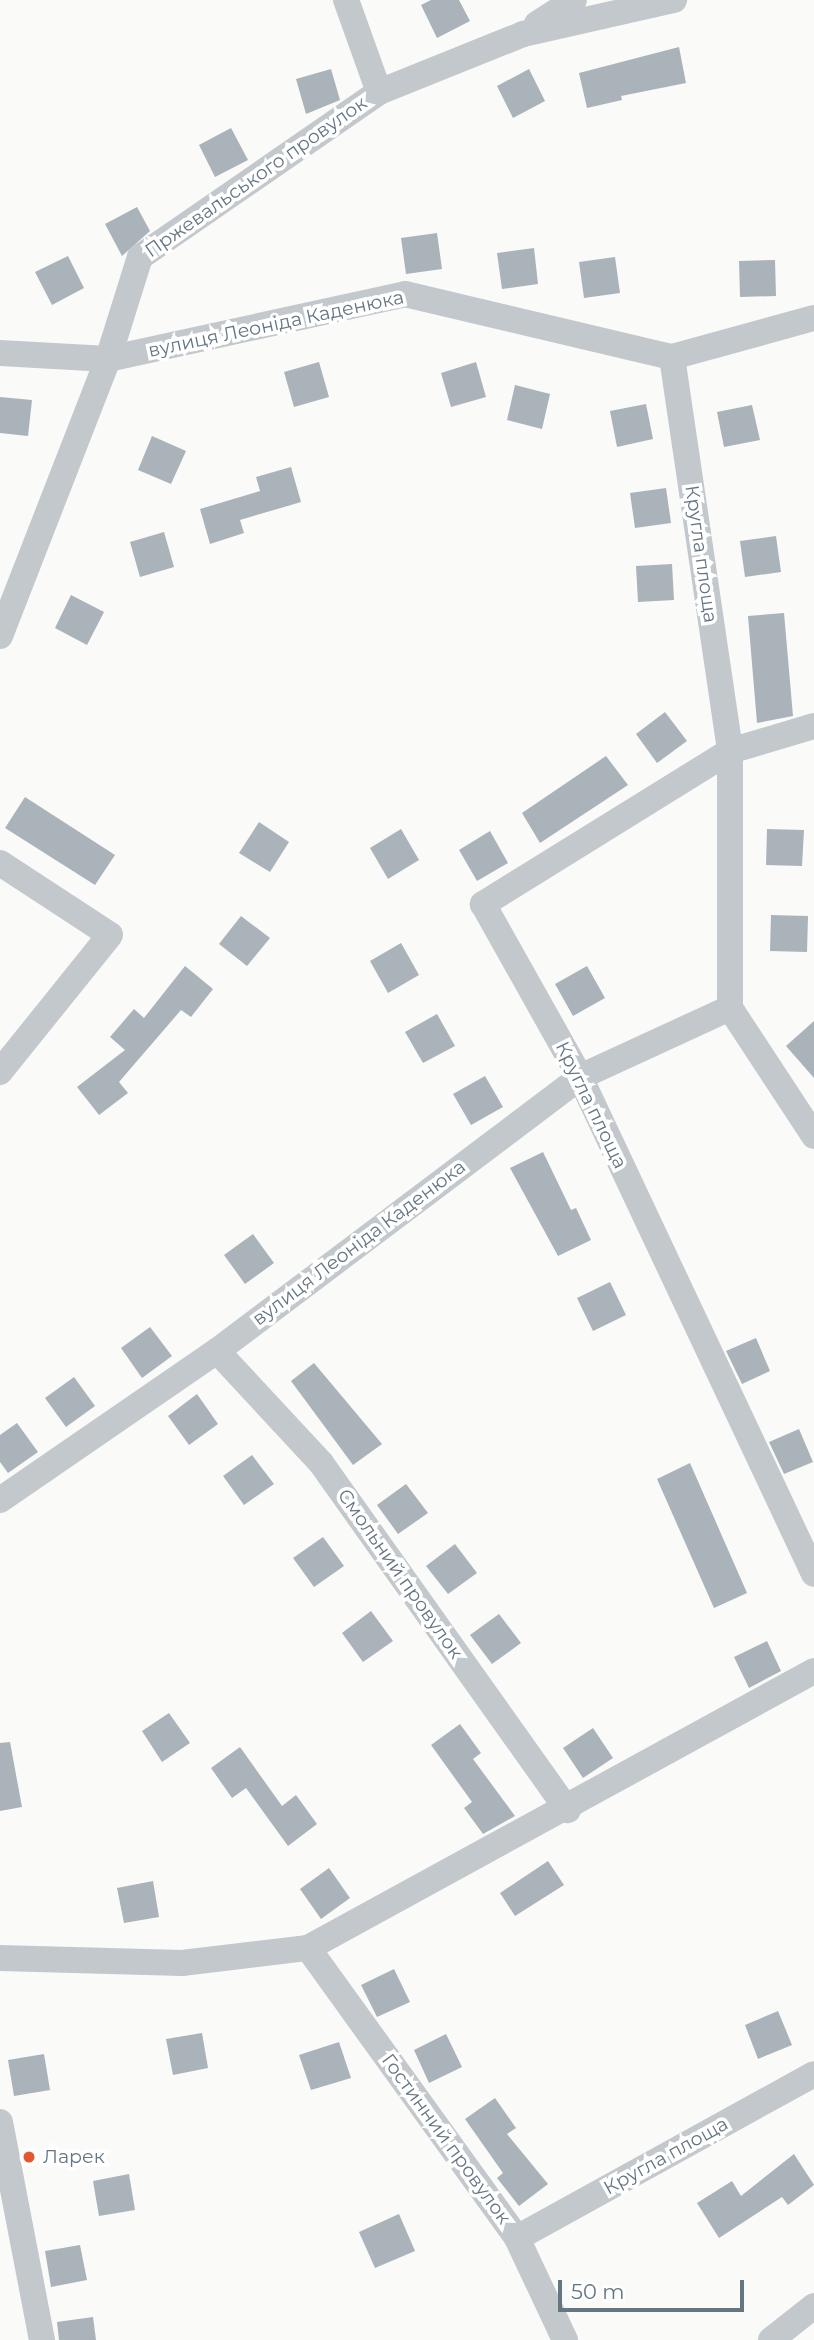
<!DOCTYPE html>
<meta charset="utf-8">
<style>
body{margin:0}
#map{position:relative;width:814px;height:2340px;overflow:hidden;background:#fafaf8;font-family:Montserrat,sans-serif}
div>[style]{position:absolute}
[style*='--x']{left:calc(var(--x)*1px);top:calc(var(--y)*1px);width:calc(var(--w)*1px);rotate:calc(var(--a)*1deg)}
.building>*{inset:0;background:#aab3b9}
.minor>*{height:26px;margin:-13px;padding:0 13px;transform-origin:13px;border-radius:13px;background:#c3c8cc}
.dots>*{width:19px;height:19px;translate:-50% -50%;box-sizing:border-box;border:4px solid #fff;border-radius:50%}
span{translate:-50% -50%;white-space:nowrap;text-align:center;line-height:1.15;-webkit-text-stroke:7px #fff;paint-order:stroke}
.street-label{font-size:19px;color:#657683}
.poi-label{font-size:19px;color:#657683}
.left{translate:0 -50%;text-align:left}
.scale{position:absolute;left:558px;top:2280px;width:186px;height:32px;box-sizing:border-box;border:4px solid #657683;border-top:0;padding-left:9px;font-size:21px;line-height:24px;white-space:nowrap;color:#657683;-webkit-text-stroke:5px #fff;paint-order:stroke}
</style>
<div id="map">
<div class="building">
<div style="clip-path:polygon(431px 0,459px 0,470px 21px,437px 38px,421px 5px)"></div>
<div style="clip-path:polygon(679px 47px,686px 83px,621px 96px,622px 100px,587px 108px,579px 73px)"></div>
<div style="clip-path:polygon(331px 69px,340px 100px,306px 114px,296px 79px)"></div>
<div style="clip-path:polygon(529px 69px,545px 101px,513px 118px,497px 86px)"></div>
<div style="clip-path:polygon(231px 128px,248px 160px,215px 177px,199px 145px)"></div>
<div style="clip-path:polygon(137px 207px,150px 231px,122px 256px,105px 224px)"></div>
<div style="clip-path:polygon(437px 233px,442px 269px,406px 274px,401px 238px)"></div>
<div style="clip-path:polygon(534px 248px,538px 284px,502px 289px,497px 253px)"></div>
<div style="clip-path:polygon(68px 256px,84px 288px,52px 305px,35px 272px)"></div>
<div style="clip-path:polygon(615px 257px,620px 293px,584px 298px,579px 262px)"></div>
<div style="clip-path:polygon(775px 260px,776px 296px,740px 297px,739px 261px)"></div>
<div style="clip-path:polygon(319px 362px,329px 397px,294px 407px,284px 372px)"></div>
<div style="clip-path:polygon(476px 362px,486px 397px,451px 407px,441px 373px)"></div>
<div style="clip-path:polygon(515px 385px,550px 394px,542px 429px,507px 420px)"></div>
<div style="clip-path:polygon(0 397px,32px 400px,28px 436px,0 433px)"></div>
<div style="clip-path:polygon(646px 404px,653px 439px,617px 447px,610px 411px)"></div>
<div style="clip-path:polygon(752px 405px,760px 440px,724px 447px,717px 412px)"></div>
<div style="clip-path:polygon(152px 436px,186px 451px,171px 484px,138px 470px)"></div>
<div style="clip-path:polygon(291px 467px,301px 502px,240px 520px,244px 533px,210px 544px,200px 509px,260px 491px,256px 477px)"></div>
<div style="clip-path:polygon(666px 488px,671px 523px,635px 528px,630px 493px)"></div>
<div style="clip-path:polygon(164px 532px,174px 567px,140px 577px,130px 542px)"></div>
<div style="clip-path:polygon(776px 536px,781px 572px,745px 577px,740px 541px)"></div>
<div style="clip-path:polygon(672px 564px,674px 600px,638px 602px,636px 566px)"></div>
<div style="clip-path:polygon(71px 595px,104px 612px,87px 645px,55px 628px)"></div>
<div style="clip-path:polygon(784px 613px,793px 716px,757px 723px,748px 616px)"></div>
<div style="clip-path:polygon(665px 712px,687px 741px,657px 763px,636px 734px)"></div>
<div style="clip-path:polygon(606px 756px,628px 785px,540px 843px,522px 813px)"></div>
<div style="clip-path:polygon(25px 797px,115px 855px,95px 885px,5px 828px)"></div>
<div style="clip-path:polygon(259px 822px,289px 842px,270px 872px,239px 853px)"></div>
<div style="clip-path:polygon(401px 829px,419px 860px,388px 879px,370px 848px)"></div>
<div style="clip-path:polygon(767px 829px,804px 830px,802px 866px,766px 865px)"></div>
<div style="clip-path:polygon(490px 831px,508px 863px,477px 881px,459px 850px)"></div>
<div style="clip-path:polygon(771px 915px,808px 916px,807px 952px,770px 951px)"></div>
<div style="clip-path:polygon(241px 916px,270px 938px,247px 966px,219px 944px)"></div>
<div style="clip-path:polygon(401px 943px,419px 975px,388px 993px,370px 961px)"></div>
<div style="clip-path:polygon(185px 966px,213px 989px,191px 1017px,181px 1010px,119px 1082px,128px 1093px,99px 1115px,77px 1087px,125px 1050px,110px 1037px,134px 1009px,144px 1018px)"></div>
<div style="clip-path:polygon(587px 966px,605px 998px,573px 1016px,555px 984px)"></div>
<div style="clip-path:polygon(437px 1014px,455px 1046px,423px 1063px,405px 1032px)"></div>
<div style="clip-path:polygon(814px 1021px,814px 1078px,786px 1046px)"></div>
<div style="clip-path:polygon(485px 1076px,503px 1107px,471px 1125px,453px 1094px)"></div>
<div style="clip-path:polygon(543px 1152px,571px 1210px,576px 1208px,591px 1240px,558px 1256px,510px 1168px)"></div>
<div style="clip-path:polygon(253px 1234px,274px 1263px,245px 1284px,224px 1255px)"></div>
<div style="clip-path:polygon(610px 1282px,626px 1315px,593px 1331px,577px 1298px)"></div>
<div style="clip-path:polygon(150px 1327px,172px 1356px,142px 1378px,121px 1348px)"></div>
<div style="clip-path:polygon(756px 1338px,770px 1371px,742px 1384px,726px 1351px)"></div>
<div style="clip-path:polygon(314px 1363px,382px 1444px,353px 1465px,291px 1381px)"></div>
<div style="clip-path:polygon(74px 1377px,95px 1406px,66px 1427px,45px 1398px)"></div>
<div style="clip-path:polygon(197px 1394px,218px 1424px,189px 1445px,168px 1416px)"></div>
<div style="clip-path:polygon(17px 1423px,38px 1452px,8px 1473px,0 1462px,0 1435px)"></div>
<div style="clip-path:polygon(799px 1429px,813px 1462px,784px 1474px,769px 1442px)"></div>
<div style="clip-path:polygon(252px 1455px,274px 1484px,244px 1505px,223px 1476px)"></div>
<div style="clip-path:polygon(690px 1463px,747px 1593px,714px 1608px,657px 1479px)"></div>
<div style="clip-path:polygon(406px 1484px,428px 1513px,398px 1534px,377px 1505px)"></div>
<div style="clip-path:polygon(323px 1537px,344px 1566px,314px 1587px,293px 1558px)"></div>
<div style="clip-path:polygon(455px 1544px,477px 1573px,448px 1594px,426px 1566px)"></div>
<div style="clip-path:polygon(371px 1611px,393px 1641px,363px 1662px,342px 1633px)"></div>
<div style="clip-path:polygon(499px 1614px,521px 1643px,492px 1664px,470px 1635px)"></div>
<div style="clip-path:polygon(767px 1641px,781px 1671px,749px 1688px,734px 1657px)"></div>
<div style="clip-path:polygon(169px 1713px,190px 1743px,162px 1762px,142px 1731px)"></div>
<div style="clip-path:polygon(460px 1724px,481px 1753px,473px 1759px,515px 1816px,483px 1834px,464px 1808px,472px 1802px,431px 1745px)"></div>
<div style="clip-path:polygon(593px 1728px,613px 1758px,583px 1778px,563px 1748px)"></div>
<div style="clip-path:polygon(10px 1742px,22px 1807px,0 1811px,0 1743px)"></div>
<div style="clip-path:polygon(240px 1747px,282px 1806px,296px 1795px,317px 1824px,288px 1846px,246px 1788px,232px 1798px,211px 1768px)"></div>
<div style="clip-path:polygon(548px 1861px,564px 1885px,515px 1916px,500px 1893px)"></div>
<div style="clip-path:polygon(329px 1868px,350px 1898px,321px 1919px,300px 1889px)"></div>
<div style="clip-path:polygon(153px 1881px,159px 1917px,124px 1923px,117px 1888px)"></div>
<div style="clip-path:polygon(394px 1969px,410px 2002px,377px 2017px,361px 1985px)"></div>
<div style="clip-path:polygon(778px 2011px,792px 2045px,758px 2059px,745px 2025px)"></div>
<div style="clip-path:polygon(202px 2033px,208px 2068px,173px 2075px,166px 2039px)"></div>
<div style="clip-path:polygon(446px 2034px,462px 2067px,429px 2083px,414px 2050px)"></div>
<div style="clip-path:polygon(339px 2042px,351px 2078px,311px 2090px,299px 2055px)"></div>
<div style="clip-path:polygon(44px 2054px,50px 2090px,14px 2096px,8px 2060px)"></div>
<div style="clip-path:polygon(495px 2098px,516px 2128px,507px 2134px,548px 2184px,519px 2206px,497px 2178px,503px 2173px,465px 2119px)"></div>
<div style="clip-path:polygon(794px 2154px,814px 2185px,788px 2205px,782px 2197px,719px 2238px,697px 2203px,732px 2181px,741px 2196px)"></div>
<div style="clip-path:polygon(129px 2174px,135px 2210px,99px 2216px,93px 2181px)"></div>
<div style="clip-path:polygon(399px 2214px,415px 2251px,375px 2268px,359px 2232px)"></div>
<div style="clip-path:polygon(80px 2245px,87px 2280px,51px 2287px,45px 2251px)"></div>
<div style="clip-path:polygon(93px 2317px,96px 2340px,59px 2340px,57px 2322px)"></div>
</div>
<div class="minor">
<div style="--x:537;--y:24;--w:44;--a:-33"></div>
<div style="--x:379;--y:92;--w:155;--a:-21.9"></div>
<div style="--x:523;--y:34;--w:155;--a:-12.7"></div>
<div style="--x:0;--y:353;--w:108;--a:3.2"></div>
<div style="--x:108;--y:359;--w:107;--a:-72.6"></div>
<div style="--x:140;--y:257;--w:290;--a:-34.6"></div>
<div style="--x:379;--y:92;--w:98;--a:-109.7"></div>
<div style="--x:672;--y:357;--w:398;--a:81.6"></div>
<div style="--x:730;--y:751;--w:257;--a:90"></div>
<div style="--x:730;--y:1008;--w:153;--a:56.7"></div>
<div style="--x:0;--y:636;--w:297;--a:-68.7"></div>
<div style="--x:108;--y:359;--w:304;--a:-12.3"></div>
<div style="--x:405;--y:294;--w:274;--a:13.3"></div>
<div style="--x:672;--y:357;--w:147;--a:-15.4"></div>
<div style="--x:814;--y:726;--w:88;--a:163.4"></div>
<div style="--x:730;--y:751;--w:291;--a:148.2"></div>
<div style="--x:483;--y:904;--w:198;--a:60.7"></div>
<div style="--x:580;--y:1077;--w:549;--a:64.79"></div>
<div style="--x:0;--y:863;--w:131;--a:33.2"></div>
<div style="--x:110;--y:935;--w:176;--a:128.8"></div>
<div style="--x:217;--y:1351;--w:153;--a:47.1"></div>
<div style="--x:321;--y:1463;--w:426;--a:54.6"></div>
<div style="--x:0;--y:1500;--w:263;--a:-34.5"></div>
<div style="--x:217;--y:1351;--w:455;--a:-37"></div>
<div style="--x:580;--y:1077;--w:165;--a:-24.7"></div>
<div style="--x:308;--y:1948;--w:357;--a:54.2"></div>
<div style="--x:517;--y:2238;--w:113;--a:64.8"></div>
<div style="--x:0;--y:1958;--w:182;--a:1.6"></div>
<div style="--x:182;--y:1963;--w:127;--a:-6.8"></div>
<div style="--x:308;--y:1948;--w:577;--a:-28.7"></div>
<div style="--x:0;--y:2122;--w:222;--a:79.1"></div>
<div style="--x:517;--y:2238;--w:339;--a:-28.9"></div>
<div style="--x:771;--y:2340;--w:55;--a:-38.3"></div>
</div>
<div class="dots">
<div style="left:29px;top:2157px;background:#e4572e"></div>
</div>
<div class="street-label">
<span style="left:256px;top:177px;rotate:-35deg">Пржевальського провулок</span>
<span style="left:276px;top:324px;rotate:-12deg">вулиця Леоніда Каденюка</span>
<span style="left:701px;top:554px;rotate:82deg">Кругла площа</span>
<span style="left:591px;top:1105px;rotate:64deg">Кругла площа</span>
<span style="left:359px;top:1243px;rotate:-37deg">вулиця Леоніда Каденюка</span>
<span style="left:400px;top:1574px;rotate:55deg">Смольний провулок</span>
<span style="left:446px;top:2139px;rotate:54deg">Гостинний провулок</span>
<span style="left:666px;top:2156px;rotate:-29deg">Кругла площа</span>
</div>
<div class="poi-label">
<span class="left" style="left:43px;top:2157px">Ларек</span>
</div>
<div class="scale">50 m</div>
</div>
